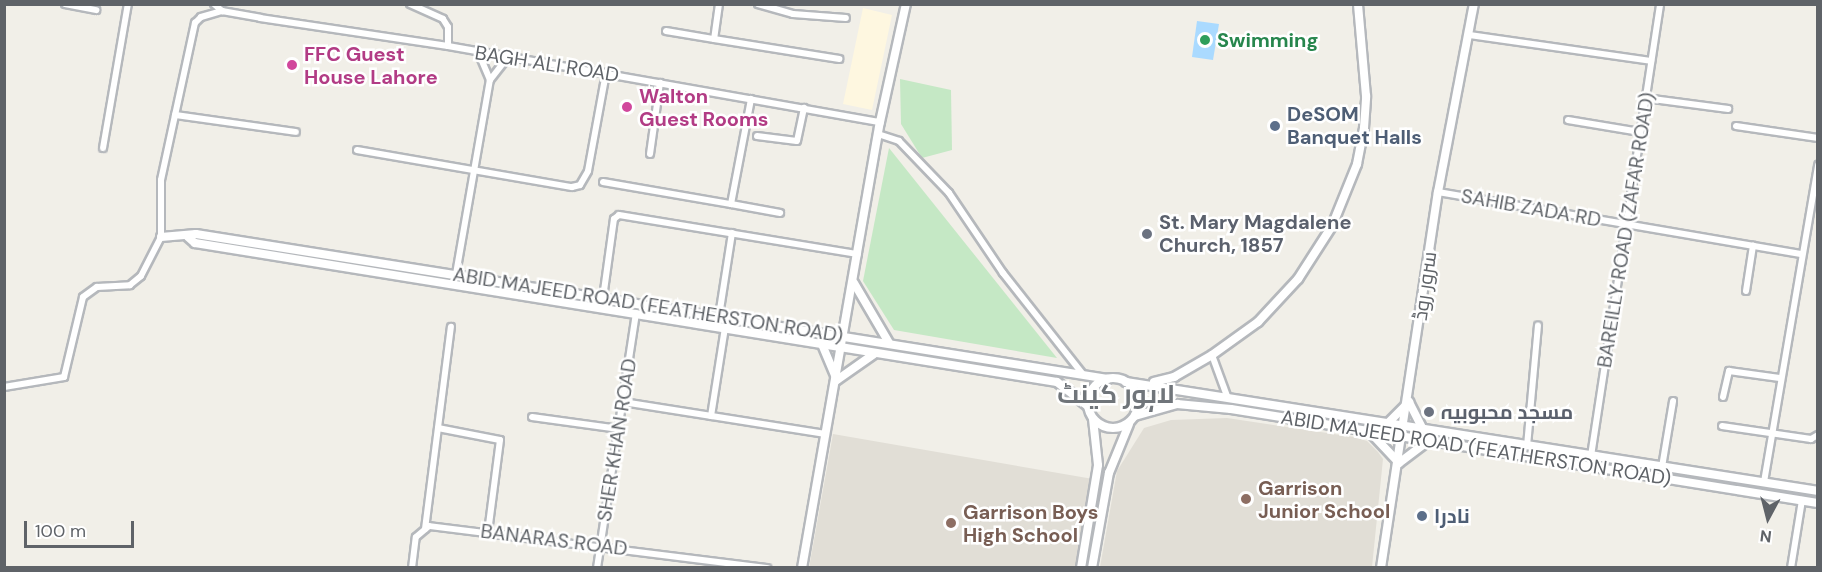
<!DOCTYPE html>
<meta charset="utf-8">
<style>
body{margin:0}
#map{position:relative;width:1822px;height:572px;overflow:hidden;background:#f1efe8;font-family:"DM Sans",Cairo,sans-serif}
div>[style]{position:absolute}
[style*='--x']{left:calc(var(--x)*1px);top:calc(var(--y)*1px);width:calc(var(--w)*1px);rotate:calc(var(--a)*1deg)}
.commercial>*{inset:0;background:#fef7e0}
.education>*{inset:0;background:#e1ded6}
.green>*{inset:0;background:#c5e8c5}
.water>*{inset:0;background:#aadaff}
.roads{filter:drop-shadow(2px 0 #b5b8bc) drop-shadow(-2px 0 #b5b8bc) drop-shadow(0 2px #b5b8bc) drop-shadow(0 -2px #b5b8bc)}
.minor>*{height:6px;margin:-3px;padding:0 3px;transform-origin:3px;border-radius:3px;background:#fff}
.tertiary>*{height:8px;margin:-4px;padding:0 4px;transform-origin:4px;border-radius:4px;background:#fff}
.secondary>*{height:8px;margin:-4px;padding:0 4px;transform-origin:4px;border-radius:4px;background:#fff}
.secondary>.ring{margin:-4px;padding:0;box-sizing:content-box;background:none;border:8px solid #fff;border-radius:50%}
.dots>*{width:16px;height:16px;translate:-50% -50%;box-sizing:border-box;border:3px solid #fff;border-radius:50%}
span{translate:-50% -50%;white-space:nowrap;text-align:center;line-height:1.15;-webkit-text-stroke:5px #fff;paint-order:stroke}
.leisure-label{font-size:20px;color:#27864d;font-weight:700}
.left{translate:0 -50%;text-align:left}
.hotel-label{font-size:20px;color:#b23c85;font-weight:700}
.street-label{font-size:20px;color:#5f6368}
.service-label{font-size:20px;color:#4e5e75;font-weight:700}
.worship-label{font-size:20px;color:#5b616d;font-weight:700}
.education-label{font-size:20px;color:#785e54;font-weight:700}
.district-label{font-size:26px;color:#70757a;font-weight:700}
.frame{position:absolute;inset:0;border:6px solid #5f6368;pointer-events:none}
.north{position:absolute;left:1738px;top:488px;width:60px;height:60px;-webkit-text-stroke:4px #fff;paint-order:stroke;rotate:187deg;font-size:16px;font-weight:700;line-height:24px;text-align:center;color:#5f6368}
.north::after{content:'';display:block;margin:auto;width:21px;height:27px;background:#5f6368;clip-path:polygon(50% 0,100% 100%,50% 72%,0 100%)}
.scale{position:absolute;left:24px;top:521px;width:110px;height:27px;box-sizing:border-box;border:3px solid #5f6368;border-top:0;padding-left:8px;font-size:18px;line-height:21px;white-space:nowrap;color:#5f6368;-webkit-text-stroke:4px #fff;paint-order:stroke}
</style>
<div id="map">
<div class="commercial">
<div style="clip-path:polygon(863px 8px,892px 15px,872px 110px,843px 104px)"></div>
</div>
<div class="education">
<div style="clip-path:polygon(1227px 418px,1354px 437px,1367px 441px,1378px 452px,1383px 459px,1372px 567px,1100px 567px,1117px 471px,1144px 428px,1171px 420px)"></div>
<div style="clip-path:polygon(833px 434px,1093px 479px,1078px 567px,809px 568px)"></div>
</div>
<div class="green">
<div style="clip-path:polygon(900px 79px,951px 90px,952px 150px,922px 158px,901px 124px)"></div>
<div style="clip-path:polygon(889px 148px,1057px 358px,894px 330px,863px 281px)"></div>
</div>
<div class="water">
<div style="clip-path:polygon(1197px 21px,1219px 24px,1213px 60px,1192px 57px)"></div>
</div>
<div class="roads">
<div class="minor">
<div style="--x:65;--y:4;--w:32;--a:11"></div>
<div style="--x:214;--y:4;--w:11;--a:41"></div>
<div style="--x:222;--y:11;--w:39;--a:10"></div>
<div style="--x:260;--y:18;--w:190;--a:8.5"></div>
<div style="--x:448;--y:46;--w:439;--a:10"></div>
<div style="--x:410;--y:4;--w:36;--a:24"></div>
<div style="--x:443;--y:19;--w:9;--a:58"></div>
<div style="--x:448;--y:27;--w:19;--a:90"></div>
<div style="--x:719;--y:4;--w:35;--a:98"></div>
<div style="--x:714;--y:39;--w:127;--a:9.1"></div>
<div style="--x:758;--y:4;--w:36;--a:16"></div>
<div style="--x:793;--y:14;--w:53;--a:4.3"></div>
<div style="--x:666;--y:31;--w:49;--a:9.5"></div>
<div style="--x:1469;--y:35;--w:184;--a:8.1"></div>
<div style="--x:479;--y:54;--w:28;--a:67"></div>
<div style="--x:1645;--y:98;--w:84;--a:7.5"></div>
<div style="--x:175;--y:115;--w:122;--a:8"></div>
<div style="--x:1568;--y:120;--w:73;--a:9.5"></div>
<div style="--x:1736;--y:126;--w:83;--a:8.3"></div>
<div style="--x:878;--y:134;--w:22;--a:18"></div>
<div style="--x:899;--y:141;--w:72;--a:46.1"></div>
<div style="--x:949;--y:193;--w:97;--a:56"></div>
<div style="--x:1003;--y:273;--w:127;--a:51.7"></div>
<div style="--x:757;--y:136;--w:40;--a:7.1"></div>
<div style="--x:797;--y:141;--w:34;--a:-78"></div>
<div style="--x:103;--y:148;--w:146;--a:-80.2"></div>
<div style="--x:357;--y:150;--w:218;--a:9.8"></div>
<div style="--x:572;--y:187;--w:8;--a:-14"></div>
<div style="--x:580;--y:185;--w:16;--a:-60"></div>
<div style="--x:588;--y:171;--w:100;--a:-79.6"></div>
<div style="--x:650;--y:154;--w:72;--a:-82"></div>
<div style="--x:603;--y:182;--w:130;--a:9.8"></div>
<div style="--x:731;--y:204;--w:107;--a:-79.2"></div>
<div style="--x:1438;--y:192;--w:368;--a:9.7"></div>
<div style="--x:731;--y:204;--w:50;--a:10.4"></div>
<div style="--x:456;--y:274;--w:197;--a:-80.1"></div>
<div style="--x:490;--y:80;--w:28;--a:-52"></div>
<div style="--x:1746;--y:291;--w:46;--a:-81.2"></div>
<div style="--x:603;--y:298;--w:80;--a:-82.1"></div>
<div style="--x:614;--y:219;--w:6;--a:-39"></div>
<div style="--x:619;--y:215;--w:242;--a:9.3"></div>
<div style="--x:719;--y:316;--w:84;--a:-81.1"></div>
<div style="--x:1212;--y:355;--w:44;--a:69.9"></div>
<div style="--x:4;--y:387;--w:61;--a:-9.5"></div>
<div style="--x:64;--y:377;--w:82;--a:-76.6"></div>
<div style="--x:83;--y:297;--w:17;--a:-36"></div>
<div style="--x:97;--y:287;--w:33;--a:-3"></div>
<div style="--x:130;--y:285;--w:14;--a:-39"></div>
<div style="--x:141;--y:276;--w:44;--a:-62.9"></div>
<div style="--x:161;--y:237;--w:57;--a:-90"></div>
<div style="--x:161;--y:180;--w:161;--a:-77.8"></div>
<div style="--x:195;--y:23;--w:8;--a:-45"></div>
<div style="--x:201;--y:17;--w:22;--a:-16"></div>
<div style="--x:1723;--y:397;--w:27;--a:-77"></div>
<div style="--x:1729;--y:371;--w:51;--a:7.8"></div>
<div style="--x:623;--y:402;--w:205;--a:9"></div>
<div style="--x:711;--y:416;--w:89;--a:-81"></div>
<div style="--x:532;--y:417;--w:88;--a:7.9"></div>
<div style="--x:1722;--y:426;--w:90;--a:8.3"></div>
<div style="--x:1811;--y:439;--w:8;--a:-30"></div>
<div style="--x:438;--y:428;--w:63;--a:11"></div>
<div style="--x:500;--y:440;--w:93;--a:97.4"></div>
<div style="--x:1527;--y:446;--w:121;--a:-84.8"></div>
<div style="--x:1591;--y:456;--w:457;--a:-81.3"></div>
<div style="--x:1662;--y:467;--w:67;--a:-80.5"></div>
<div style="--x:1764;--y:482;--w:322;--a:-80.3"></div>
<div style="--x:425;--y:529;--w:204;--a:-82.7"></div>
<div style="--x:412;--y:568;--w:31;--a:-83"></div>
<div style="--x:416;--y:537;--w:17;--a:-40"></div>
<div style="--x:429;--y:526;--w:341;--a:7.1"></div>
<div style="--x:597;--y:568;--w:258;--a:-81.3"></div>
<div style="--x:1791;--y:568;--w:69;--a:-80.8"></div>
</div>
<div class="tertiary">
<div style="--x:161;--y:237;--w:35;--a:-5"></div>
<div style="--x:196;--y:234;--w:923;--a:9.03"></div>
<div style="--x:188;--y:237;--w:9;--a:41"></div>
<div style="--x:195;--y:243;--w:873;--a:9.16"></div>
<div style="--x:1057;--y:382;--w:39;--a:38"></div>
<div style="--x:854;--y:283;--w:69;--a:59.7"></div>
<div style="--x:821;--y:342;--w:41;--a:67.2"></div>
<div style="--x:837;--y:380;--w:45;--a:-35.1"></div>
<div style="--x:802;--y:568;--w:453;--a:-80.1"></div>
<div style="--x:880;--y:122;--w:121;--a:-77.6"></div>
<div style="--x:1381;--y:568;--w:380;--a:-81.4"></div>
<div style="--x:1438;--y:192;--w:191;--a:-79.2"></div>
</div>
<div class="secondary">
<div class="ring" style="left:1088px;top:378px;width:42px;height:42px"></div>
<div style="--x:1126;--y:382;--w:701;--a:8.95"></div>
<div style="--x:1154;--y:382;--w:21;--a:-14"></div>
<div style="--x:1174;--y:377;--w:44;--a:-30.1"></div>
<div style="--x:1212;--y:355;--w:57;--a:-35.7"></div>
<div style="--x:1258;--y:322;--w:59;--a:-47.1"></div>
<div style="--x:1298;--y:279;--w:63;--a:-57.3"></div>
<div style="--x:1332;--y:226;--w:67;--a:-68"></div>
<div style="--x:1357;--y:164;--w:37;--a:-79"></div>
<div style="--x:1364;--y:128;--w:32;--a:-86"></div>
<div style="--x:1366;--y:96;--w:92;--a:-95"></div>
<div style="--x:1135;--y:416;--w:44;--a:-15.9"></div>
<div style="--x:1177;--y:404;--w:54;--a:5.3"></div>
<div style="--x:1231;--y:409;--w:594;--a:9.1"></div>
<div style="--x:1388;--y:423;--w:30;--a:-45"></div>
<div style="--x:1409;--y:402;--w:30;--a:63"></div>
<div style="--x:1369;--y:431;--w:44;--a:46.8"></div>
<div style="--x:1399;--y:463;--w:39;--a:-37"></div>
<div style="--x:1081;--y:568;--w:104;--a:-80.6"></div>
<div style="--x:1098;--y:465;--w:46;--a:-96.2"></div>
<div style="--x:1092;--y:568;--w:97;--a:-79.9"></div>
<div style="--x:1109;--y:473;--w:53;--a:-67.8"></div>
</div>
</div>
<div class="dots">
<div style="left:1205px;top:40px;background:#2e9e5b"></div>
<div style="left:292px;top:65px;background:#d1479c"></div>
<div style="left:627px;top:107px;background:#d1479c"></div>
<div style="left:1275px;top:126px;background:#5c6f8a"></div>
<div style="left:1147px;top:234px;background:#6b7280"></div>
<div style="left:1429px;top:412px;background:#6b7280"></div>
<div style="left:1246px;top:499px;background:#8d6e63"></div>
<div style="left:1422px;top:516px;background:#5c6f8a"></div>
<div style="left:951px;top:523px;background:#8d6e63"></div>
</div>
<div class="leisure-label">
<span class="left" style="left:1217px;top:40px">Swimming</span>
</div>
<div class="hotel-label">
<span class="left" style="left:304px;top:66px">FFC Guest<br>House Lahore</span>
<span class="left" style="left:639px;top:108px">Walton<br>Guest Rooms</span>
</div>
<div class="street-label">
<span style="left:547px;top:64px;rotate:9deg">BAGH ALI ROAD</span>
<span style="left:1531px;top:208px;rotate:10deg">SAHIB ZADA RD</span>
<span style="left:1626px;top:230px;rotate:-81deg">BAREILLY ROAD (ZAFAR ROAD)</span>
<span style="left:1425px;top:286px;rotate:-82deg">سرور روڈ</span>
<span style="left:648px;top:305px;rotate:9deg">ABID MAJEED ROAD (FEATHERSTON ROAD)</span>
<span style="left:617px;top:440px;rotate:-81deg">SHER KHAN ROAD</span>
<span style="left:1476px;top:448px;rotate:9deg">ABID MAJEED ROAD (FEATHERSTON ROAD)</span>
<span style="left:554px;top:540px;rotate:7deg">BANARAS ROAD</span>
</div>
<div class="service-label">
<span class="left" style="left:1287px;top:126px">DeSOM<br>Banquet Halls</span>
<span class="left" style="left:1434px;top:516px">نادرا</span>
</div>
<div class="worship-label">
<span class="left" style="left:1159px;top:234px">St. Mary Magdalene<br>Church, 1857</span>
<span class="left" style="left:1441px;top:412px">مسجد محبوبیہ</span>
</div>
<div class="education-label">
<span class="left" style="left:1258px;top:500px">Garrison<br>Junior School</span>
<span class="left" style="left:963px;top:524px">Garrison Boys<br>High School</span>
</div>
<div class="district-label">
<span style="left:1116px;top:395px">لاہور کینٹ</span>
</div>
<div class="frame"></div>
<div class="north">N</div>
<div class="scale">100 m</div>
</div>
